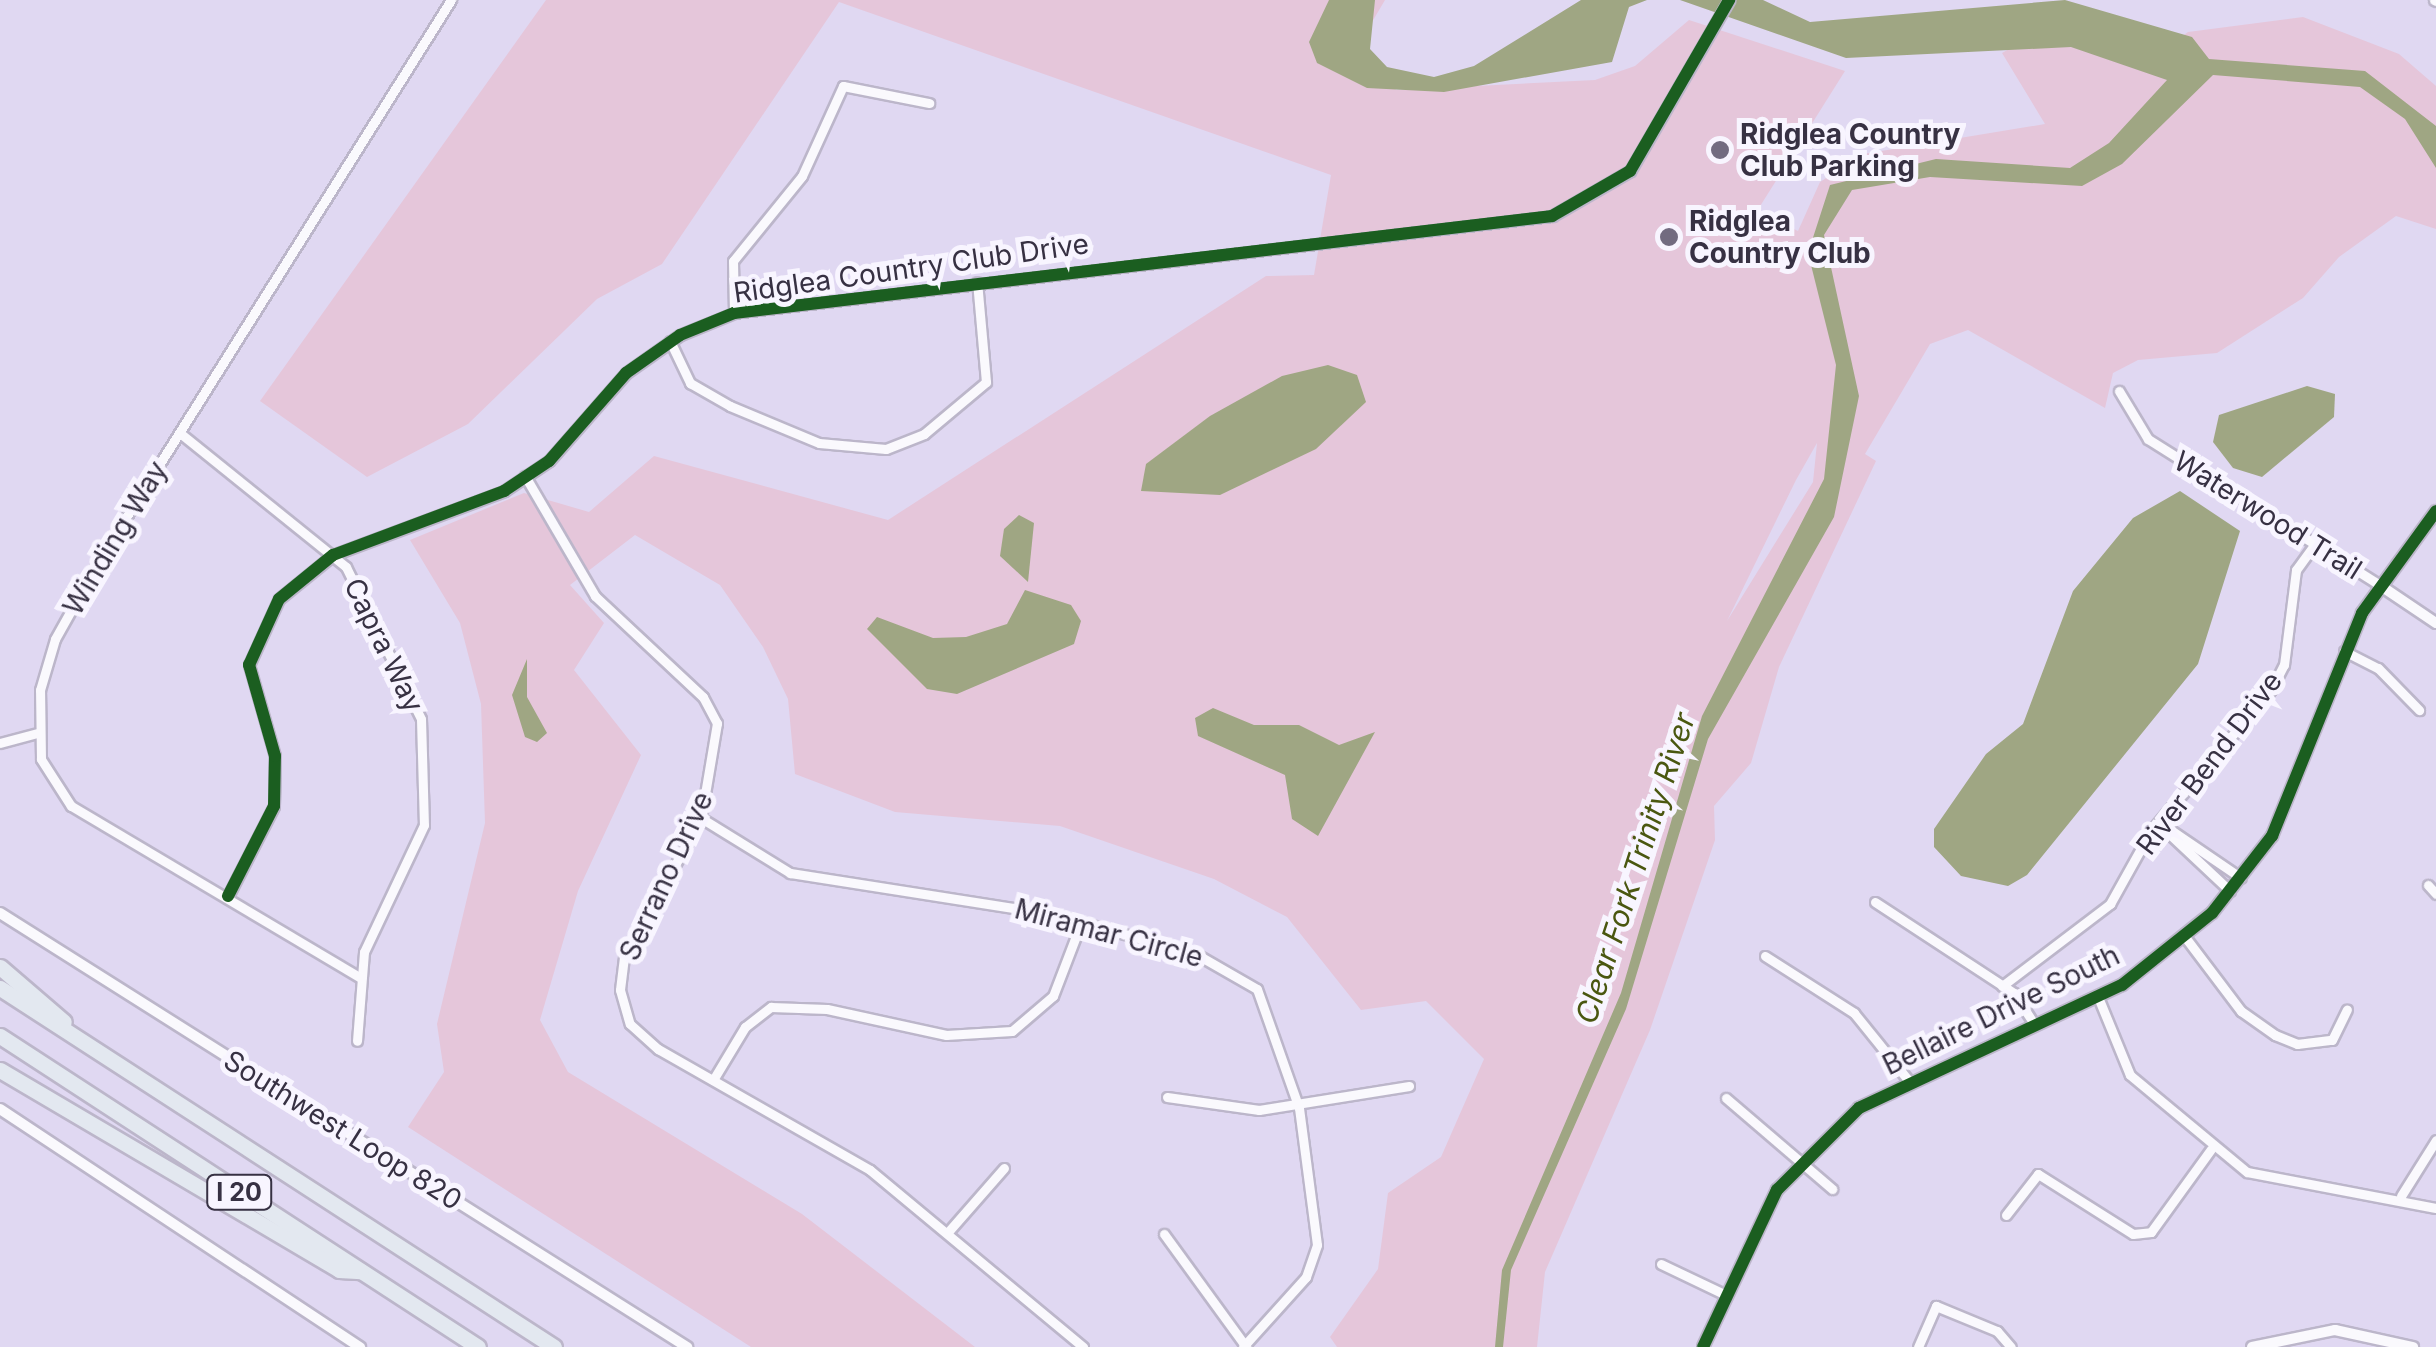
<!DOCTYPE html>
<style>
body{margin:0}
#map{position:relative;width:2436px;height:1347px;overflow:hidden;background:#e0d8f2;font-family:Inter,sans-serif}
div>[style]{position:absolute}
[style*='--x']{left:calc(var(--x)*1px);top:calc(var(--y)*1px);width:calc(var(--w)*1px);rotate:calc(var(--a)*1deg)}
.green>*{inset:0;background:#e5c6da}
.water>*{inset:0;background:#9fa683}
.roads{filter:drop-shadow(2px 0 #bcb6ca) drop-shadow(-2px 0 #bcb6ca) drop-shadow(0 2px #bcb6ca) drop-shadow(0 -2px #bcb6ca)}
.minor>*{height:9px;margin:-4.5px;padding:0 4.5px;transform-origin:4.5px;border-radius:4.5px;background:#faf9fd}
.tertiary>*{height:10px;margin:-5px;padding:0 5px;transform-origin:5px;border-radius:5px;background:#faf9fd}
.motorway>*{height:15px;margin:-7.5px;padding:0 7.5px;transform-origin:7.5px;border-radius:7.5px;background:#e3e8f0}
.cycleway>*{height:12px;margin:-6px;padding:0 6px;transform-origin:6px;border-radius:6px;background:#1b5e20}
.dots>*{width:28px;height:28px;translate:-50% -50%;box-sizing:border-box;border:5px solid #f8f5ff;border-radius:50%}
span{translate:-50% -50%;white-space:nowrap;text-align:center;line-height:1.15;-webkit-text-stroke:10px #f8f5ff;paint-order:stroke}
.shield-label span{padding:2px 8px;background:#f8f5ff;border:2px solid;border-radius:8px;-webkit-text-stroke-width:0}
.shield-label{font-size:25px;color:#373143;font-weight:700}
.poi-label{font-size:28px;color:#373143;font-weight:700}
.left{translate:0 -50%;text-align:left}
.street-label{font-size:28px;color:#373143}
.water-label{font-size:30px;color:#4a5710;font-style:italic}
</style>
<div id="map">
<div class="green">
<div style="clip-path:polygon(evenodd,546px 0,1385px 0,1362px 39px,1396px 90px,1595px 80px,1635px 66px,1689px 20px,1845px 71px,1757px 211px,1798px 231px,1820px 182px,1863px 154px,2045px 124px,2002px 53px,2029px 38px,2147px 62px,2188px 32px,2303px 17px,2399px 54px,2436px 86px,2436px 229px,2396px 216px,2339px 257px,2303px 298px,2217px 353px,2138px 360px,2113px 373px,2105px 408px,1968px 330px,1930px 344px,1865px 454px,1876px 461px,1779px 667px,1751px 763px,1714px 806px,1715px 840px,1650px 1030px,1545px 1272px,1537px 1347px,1337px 1347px,1330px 1337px,1378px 1269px,1388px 1193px,1441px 1157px,1484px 1059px,1426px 1001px,1361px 1010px,1287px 917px,1214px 879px,1060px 826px,895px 812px,795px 774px,788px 699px,763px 647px,720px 585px,635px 535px,570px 585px,604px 623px,574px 670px,641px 755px,578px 891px,540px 1020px,568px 1072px,802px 1214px,975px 1347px,751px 1347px,408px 1127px,444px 1072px,437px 1024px,485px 823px,481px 704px,460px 623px,410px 540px,524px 493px,589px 512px,654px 456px,888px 520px,1266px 276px,1314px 275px,1331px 175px,839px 2px,662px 264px,597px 299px,468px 424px,367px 477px,260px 401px,546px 0,1817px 443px,1813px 482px,1727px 621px,1796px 480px,1817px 443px)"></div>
</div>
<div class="water">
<div style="clip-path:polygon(1329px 0,1375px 0,1370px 49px,1387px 67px,1434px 77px,1474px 66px,1581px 0,1647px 0,1629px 7px,1612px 62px,1444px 92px,1367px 88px,1317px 63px,1309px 42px)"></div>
<div style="clip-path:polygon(1680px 0,1763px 0,1810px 22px,2065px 0,2192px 37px,2209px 59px,2365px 71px,2436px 126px,2436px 168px,2405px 119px,2360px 87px,2213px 75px,2122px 164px,2082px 186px,1930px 177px,1852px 190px,1824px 235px,1859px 396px,1834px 517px,1708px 739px,1626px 1009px,1511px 1270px,1503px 1347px,1495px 1347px,1502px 1270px,1621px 993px,1702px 716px,1824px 479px,1836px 365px,1808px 253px,1830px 185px,1936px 159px,2070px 168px,2109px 143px,2167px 80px,2071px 47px,1846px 58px)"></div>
<div style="clip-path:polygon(1328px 365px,1357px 375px,1366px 402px,1316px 449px,1220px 495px,1141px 491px,1146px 464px,1210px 416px,1282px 376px)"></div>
<div style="clip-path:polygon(2307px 386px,2335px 394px,2334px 417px,2262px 477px,2233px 468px,2213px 442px,2219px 415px)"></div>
<div style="clip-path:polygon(2180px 491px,2240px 531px,2198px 664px,2027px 875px,2008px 886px,1961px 876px,1934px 847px,1934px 829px,1986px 754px,2023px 724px,2073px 591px,2133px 518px)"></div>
<div style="clip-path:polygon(1019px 515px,1034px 523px,1028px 582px,1000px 556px,1004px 529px)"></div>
<div style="clip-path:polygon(1025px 590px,1071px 605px,1081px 621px,1074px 644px,957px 694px,927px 689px,867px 629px,877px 617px,933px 638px,966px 637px,1007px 624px)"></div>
<div style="clip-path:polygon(527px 659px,527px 697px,547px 733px,537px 742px,525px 737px,512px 695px)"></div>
<div style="clip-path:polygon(1213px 708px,1254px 725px,1299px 725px,1339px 745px,1375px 732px,1318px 836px,1292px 819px,1285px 775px,1198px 736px,1195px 718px)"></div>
</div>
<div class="roads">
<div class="minor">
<div style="--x:2434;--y:0;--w:2;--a:27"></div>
<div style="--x:734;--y:313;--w:52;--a:-91.1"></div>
<div style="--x:733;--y:261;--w:109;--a:-50.9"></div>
<div style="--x:802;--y:176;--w:99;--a:-65.5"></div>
<div style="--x:843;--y:86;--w:88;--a:11.2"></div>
<div style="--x:670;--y:341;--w:47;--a:64.5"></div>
<div style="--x:690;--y:383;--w:46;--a:29.9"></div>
<div style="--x:730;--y:406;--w:96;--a:22.6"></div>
<div style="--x:819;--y:443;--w:67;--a:5.1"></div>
<div style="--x:886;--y:449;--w:41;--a:-21.5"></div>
<div style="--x:924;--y:434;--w:81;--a:-40"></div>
<div style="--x:986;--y:382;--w:100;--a:-95.1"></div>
<div style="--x:2119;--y:391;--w:56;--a:58.9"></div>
<div style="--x:2148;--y:439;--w:272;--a:32.2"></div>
<div style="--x:180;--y:433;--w:213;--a:38.9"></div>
<div style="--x:346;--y:567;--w:169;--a:63.7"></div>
<div style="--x:421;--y:719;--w:106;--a:88.4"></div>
<div style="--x:424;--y:825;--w:140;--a:115.3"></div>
<div style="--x:364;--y:952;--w:89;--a:94.5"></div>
<div style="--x:525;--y:476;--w:139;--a:59.7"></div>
<div style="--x:595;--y:596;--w:148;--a:43.1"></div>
<div style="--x:703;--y:697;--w:30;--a:62"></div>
<div style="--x:717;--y:723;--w:96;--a:99.6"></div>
<div style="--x:701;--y:818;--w:159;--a:119"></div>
<div style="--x:624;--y:957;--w:33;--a:97"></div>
<div style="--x:620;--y:990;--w:35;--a:74"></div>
<div style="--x:630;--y:1024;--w:38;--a:42"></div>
<div style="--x:658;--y:1049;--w:244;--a:29.7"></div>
<div style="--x:870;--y:1170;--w:277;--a:39.7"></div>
<div style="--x:2344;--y:651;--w:38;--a:27"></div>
<div style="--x:2378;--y:668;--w:59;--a:45.7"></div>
<div style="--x:0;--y:743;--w:39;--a:-15"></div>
<div style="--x:701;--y:818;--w:105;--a:31.7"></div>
<div style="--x:790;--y:873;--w:265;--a:8.9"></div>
<div style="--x:1052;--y:914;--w:149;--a:15.5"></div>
<div style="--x:1196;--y:954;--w:70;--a:29.8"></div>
<div style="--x:1257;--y:989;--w:126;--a:70.6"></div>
<div style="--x:1299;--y:1108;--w:138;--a:82.5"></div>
<div style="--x:1317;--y:1245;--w:34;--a:109"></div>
<div style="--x:1306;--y:1277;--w:94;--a:132"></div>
<div style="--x:2159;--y:822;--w:99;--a:34.3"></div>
<div style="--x:2163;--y:828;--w:92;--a:43.2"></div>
<div style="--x:2428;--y:885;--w:12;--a:48"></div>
<div style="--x:228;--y:896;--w:101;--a:-62.9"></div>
<div style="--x:274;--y:806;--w:50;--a:-88.9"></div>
<div style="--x:275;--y:756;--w:95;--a:-105.9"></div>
<div style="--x:249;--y:665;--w:72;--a:-65.6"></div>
<div style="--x:279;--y:599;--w:70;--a:-39.2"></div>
<div style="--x:333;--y:555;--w:183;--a:-20.5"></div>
<div style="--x:504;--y:491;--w:54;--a:-33.7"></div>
<div style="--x:549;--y:461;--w:117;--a:-48.8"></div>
<div style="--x:626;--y:373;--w:66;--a:-35.1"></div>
<div style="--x:680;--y:335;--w:58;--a:-22.2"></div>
<div style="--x:734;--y:313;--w:824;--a:-6.76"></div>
<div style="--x:1552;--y:216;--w:90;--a:-30"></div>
<div style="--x:1630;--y:171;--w:198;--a:-59.9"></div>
<div style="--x:1875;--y:902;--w:166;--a:33.2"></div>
<div style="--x:2014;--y:993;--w:38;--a:57"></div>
<div style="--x:2185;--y:937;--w:93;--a:52.9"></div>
<div style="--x:2241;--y:1011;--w:42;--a:35.2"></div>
<div style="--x:2275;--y:1035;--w:24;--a:22"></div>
<div style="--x:2297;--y:1044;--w:35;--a:-7"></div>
<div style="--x:2332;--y:1040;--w:34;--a:-64"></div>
<div style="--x:1765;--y:956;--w:106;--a:32.6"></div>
<div style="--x:1854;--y:1013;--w:86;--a:51.1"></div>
<div style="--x:361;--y:978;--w:337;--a:-149.3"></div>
<div style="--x:71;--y:806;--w:56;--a:-122.6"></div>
<div style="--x:41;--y:759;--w:69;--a:-90.8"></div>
<div style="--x:40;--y:690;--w:53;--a:-73.6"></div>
<div style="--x:55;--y:639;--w:88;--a:-60.8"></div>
<div style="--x:98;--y:562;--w:664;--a:-57.87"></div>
<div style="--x:2002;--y:986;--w:136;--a:-37.2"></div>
<div style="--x:2110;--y:904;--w:82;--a:-60.9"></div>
<div style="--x:2150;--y:832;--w:187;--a:-49.6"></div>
<div style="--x:2271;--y:690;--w:28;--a:-63"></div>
<div style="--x:2284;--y:665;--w:96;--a:-82.8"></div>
<div style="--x:2296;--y:570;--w:31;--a:-54"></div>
<div style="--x:2098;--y:997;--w:84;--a:67.7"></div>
<div style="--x:2130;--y:1075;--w:152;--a:39.7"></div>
<div style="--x:2247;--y:1172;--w:192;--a:10.8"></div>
<div style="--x:713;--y:1080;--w:62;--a:-58.9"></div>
<div style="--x:745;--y:1027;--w:33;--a:-38"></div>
<div style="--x:771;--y:1007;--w:56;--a:2"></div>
<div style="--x:827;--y:1009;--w:122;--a:12.3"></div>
<div style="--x:946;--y:1035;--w:66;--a:-3.5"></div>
<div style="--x:1012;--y:1031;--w:54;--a:-40.5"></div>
<div style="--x:1053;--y:996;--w:78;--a:-69"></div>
<div style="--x:1167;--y:1097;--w:93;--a:8"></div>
<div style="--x:1259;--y:1110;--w:152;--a:-9.1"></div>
<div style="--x:1726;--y:1098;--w:140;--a:40.6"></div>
<div style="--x:2401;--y:1196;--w:66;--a:-58"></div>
<div style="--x:2006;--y:1215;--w:52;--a:-52"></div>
<div style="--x:2038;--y:1174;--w:112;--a:32.3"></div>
<div style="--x:2133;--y:1234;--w:18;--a:-6"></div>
<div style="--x:2151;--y:1232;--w:102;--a:-54.1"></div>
<div style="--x:948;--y:1232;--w:85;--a:-48.8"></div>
<div style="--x:1164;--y:1234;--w:140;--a:54"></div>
<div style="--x:1661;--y:1264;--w:70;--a:25.5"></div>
<div style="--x:1918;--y:1347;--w:45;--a:-66.3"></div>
<div style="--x:1936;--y:1306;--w:66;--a:22.3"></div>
<div style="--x:1997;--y:1331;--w:21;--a:49"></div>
</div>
<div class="tertiary">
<div style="--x:2378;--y:584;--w:70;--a:33.9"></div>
<div style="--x:0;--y:913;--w:813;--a:32.28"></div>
<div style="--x:0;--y:1109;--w:432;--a:33.5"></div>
<div style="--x:1703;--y:1347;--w:174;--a:-64.8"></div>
<div style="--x:1777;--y:1190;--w:116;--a:-45"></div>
<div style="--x:1859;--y:1108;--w:290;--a:-25.1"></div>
<div style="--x:2122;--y:985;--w:115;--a:-38.7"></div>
<div style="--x:2212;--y:913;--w:98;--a:-52.1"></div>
<div style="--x:2272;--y:836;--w:240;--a:-68"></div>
<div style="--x:2362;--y:613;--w:126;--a:-54"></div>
<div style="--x:2252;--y:1347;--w:85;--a:-11.6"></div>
<div style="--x:2335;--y:1330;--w:80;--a:12.3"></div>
</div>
<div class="motorway">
<div style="--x:0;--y:967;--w:84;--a:40.7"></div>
<div style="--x:0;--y:988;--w:660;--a:32.94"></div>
<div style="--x:0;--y:1036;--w:570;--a:33.05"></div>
<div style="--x:0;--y:1070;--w:394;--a:30.5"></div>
<div style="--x:339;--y:1270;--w:22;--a:3"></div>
</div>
</div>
<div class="cycleway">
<div style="--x:228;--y:896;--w:101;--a:-62.9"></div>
<div style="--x:274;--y:806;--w:50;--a:-88.9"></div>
<div style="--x:275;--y:756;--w:95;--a:-105.9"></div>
<div style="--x:249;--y:665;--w:72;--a:-65.6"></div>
<div style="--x:279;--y:599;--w:70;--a:-39.2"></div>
<div style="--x:333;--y:555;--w:183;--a:-20.5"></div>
<div style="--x:504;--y:491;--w:54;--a:-33.7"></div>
<div style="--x:549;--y:461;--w:117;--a:-48.8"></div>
<div style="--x:626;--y:373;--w:66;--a:-35.1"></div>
<div style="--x:680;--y:335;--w:58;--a:-22.2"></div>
<div style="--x:734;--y:313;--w:824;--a:-6.76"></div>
<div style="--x:1552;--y:216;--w:90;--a:-30"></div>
<div style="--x:1630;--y:171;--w:198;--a:-59.9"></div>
<div style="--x:1703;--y:1347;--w:174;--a:-64.8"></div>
<div style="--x:1777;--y:1190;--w:116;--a:-45"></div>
<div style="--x:1859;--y:1108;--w:290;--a:-25.1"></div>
<div style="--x:2122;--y:985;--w:115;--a:-38.7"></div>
<div style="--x:2212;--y:913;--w:98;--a:-52.1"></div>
<div style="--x:2272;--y:836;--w:240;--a:-68"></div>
<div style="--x:2362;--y:613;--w:126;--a:-54"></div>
</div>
<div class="dots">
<div style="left:1720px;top:150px;background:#726b80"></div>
<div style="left:1669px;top:237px;background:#726b80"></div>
</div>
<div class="shield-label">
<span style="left:239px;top:1192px">I 20</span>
</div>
<div class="poi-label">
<span class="left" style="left:1740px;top:150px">Ridglea Country<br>Club Parking</span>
<span class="left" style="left:1689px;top:237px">Ridglea<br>Country Club</span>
</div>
<div class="street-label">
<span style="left:911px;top:268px;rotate:-8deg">Ridglea Country Club Drive</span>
<span style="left:2268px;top:515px;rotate:32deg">Waterwood Trail</span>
<span style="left:115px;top:538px;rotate:-59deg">Winding Way</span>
<span style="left:384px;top:645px;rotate:64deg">Capra Way</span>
<span style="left:2209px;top:763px;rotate:-53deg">River Bend Drive</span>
<span style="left:666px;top:876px;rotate:-65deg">Serrano Drive</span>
<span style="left:1109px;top:933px;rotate:15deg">Miramar Circle</span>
<span style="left:2001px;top:1010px;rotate:-26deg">Bellaire Drive South</span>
<span style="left:343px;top:1130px;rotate:32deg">Southwest Loop 820</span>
</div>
<div class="water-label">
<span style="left:1635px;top:868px;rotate:-72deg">Clear Fork Trinity River</span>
</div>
</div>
